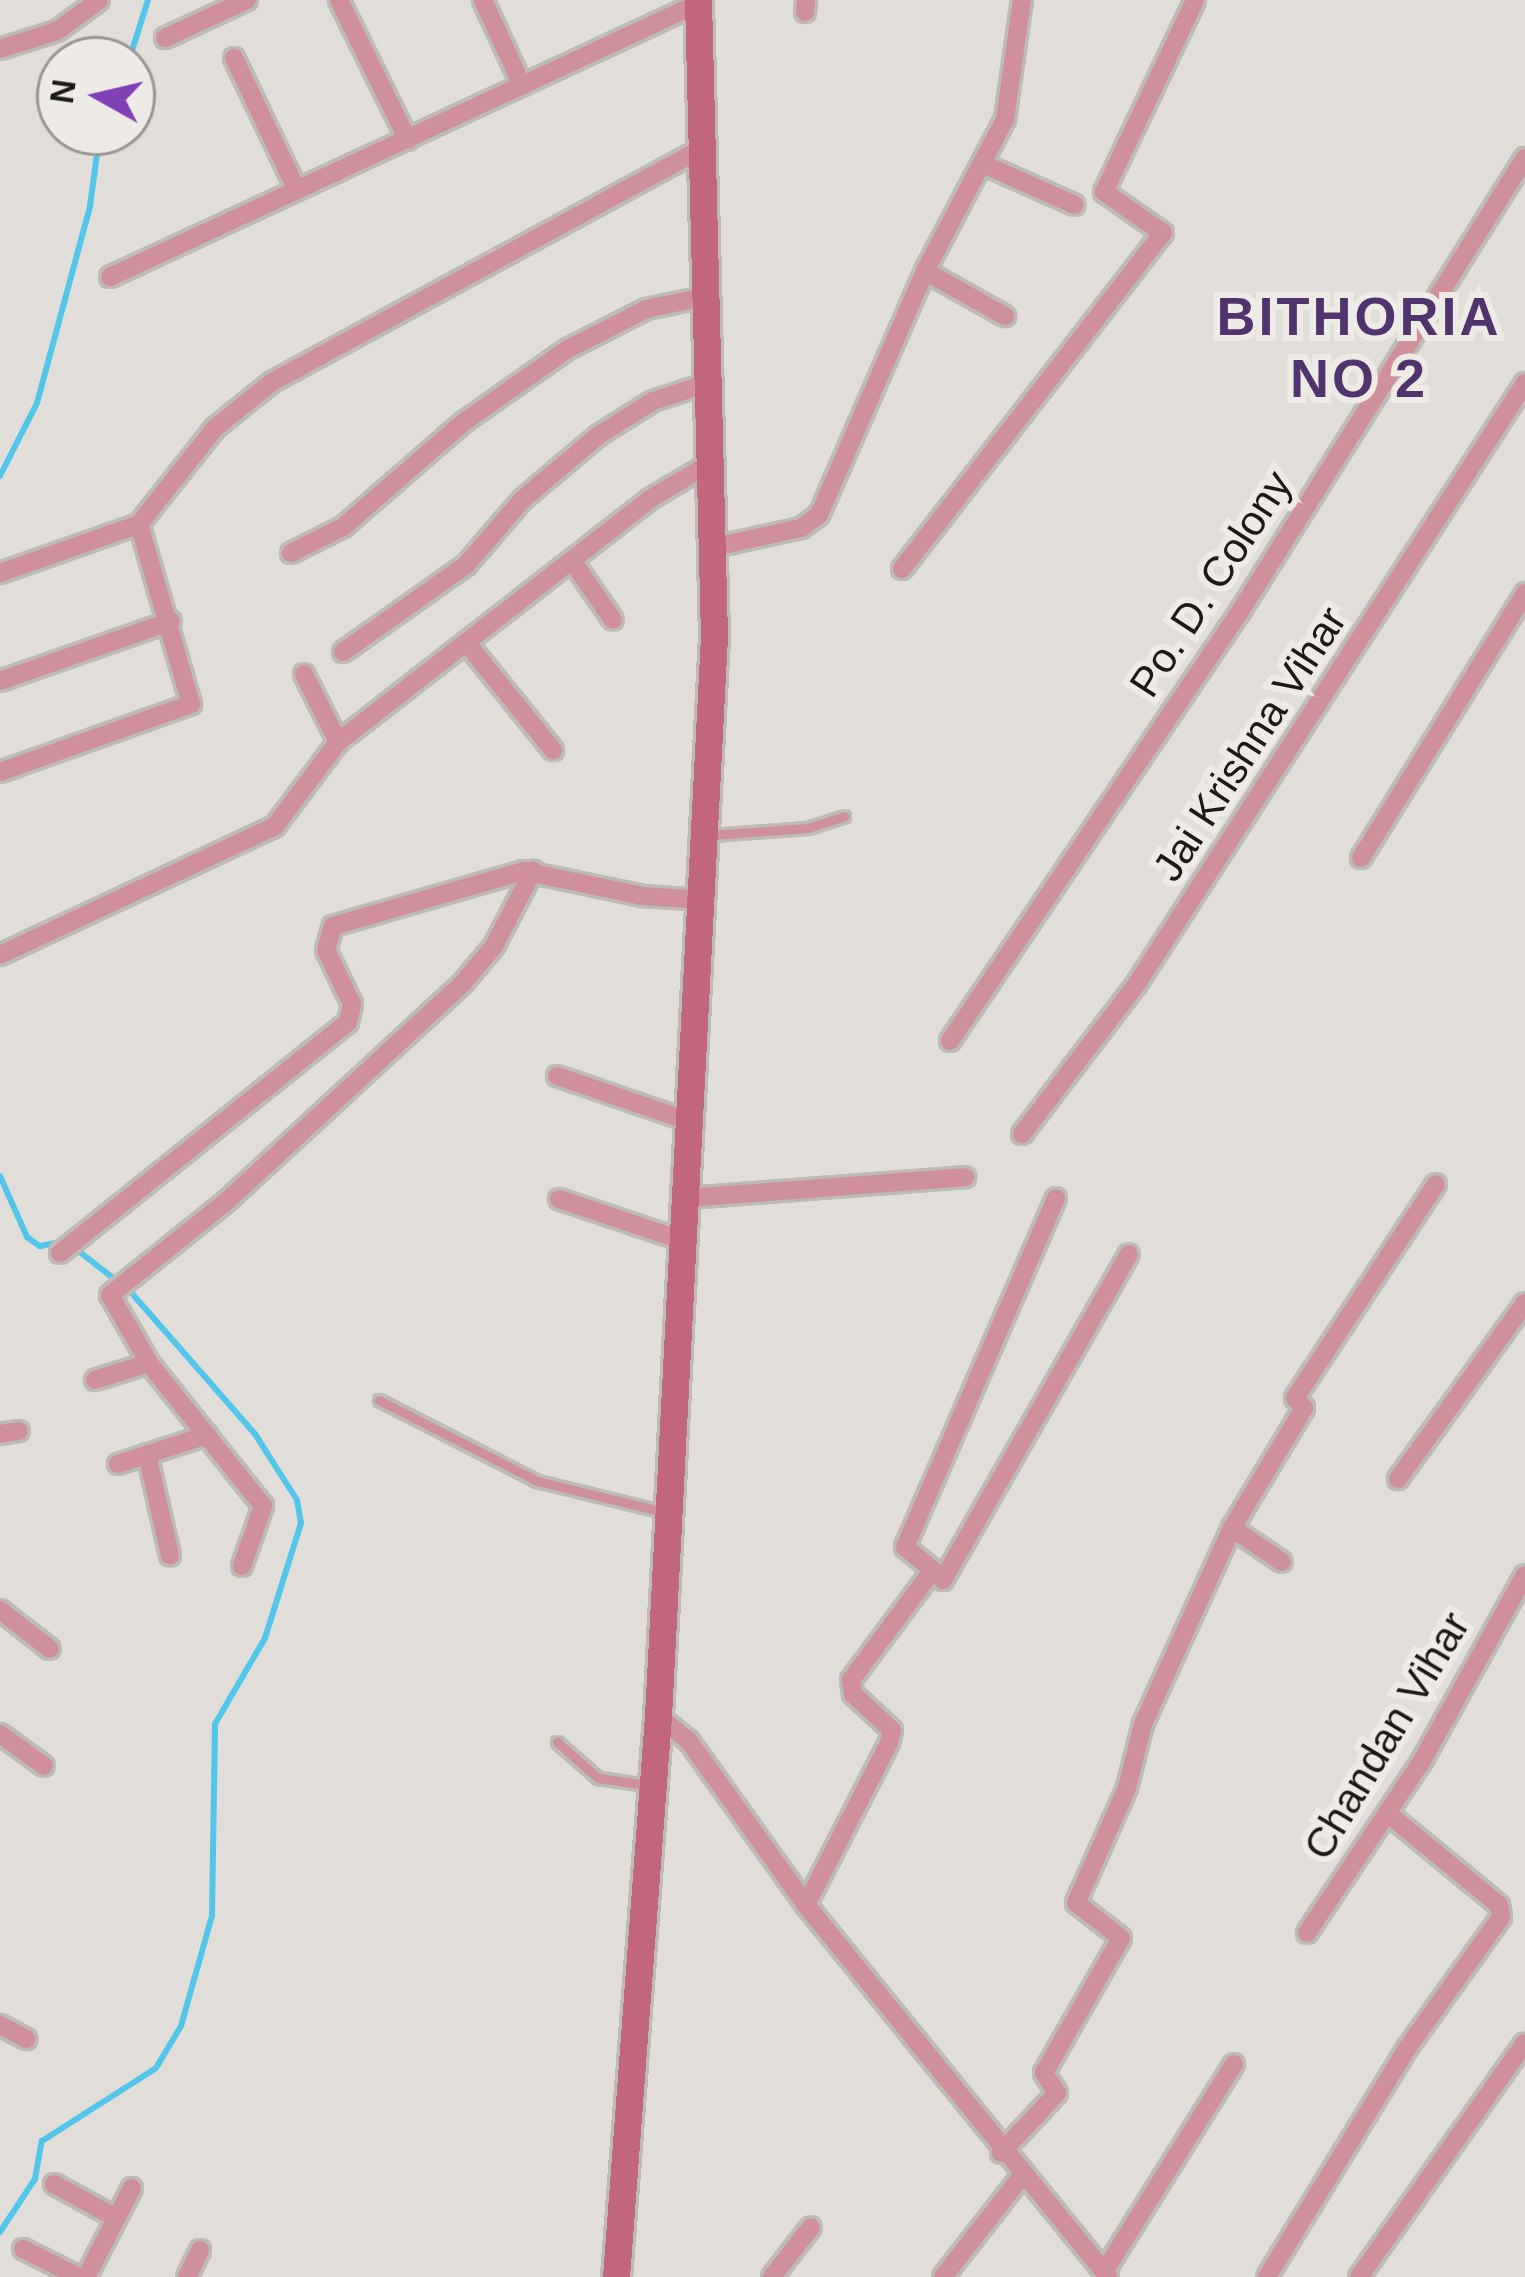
<!DOCTYPE html>
<style>
body{margin:0}
#map{position:relative;width:1525px;height:2277px;overflow:hidden;background:#e1ded9;font-family:Arial,sans-serif}
div>[style]{position:absolute}
[style*='--x']{left:calc(var(--x)*1px);top:calc(var(--y)*1px);width:calc(var(--w)*1px);rotate:calc(var(--a)*1deg)}
.stream>*{height:6px;margin:-3px;padding:0 3px;transform-origin:3px;border-radius:3px;background:#53c5e9}
.roads{filter:drop-shadow(3px 0 #bdbbb6) drop-shadow(-3px 0 #bdbbb6) drop-shadow(0 3px #bdbbb6) drop-shadow(0 -3px #bdbbb6)}
.lane>*{height:9px;margin:-4.5px;padding:0 4.5px;transform-origin:4.5px;border-radius:4.5px;background:#cf909b}
.street>*{height:18px;margin:-9px;padding:0 9px;transform-origin:9px;border-radius:9px;background:#cf909b}
.secondary>*{height:27px;margin:-13.5px;padding:0 13.5px;transform-origin:13.5px;border-radius:13.5px;background:#c2677b}
span{translate:-50% -50%;white-space:nowrap;text-align:center;line-height:1.15;-webkit-text-stroke:12px #eeebe6;paint-order:stroke}
.street-label{font-size:42px;color:#1b1a18}
.district-label{font-size:54px;color:#51346e;font-weight:700;letter-spacing:3px}
.north{position:absolute;left:36px;top:36px;width:120px;height:120px;box-sizing:border-box;background:#eeebe6;border:3px solid #9a9794;border-radius:50%;rotate:278deg;font-size:33px;font-weight:700;line-height:48px;text-align:center;color:#1b1a18}
.north::after{content:'';display:block;margin:auto;width:42px;height:54px;background:#8040b6;clip-path:polygon(50% 0,100% 100%,50% 72%,0 100%)}
</style>
<div id="map">
<div class="stream">
<div style="--x:129;--y:60;--w:63;--a:-72.4"></div>
<div style="--x:0;--y:476;--w:82;--a:-63.1"></div>
<div style="--x:37;--y:403;--w:204;--a:-74.9"></div>
<div style="--x:90;--y:206;--w:75;--a:-82.3"></div>
<div style="--x:0;--y:1176;--w:67;--a:66.1"></div>
<div style="--x:27;--y:1237;--w:16;--a:35"></div>
<div style="--x:40;--y:1246;--w:20;--a:-11"></div>
<div style="--x:76;--y:1249;--w:52;--a:38"></div>
<div style="--x:0;--y:2232;--w:64;--a:-56.6"></div>
<div style="--x:35;--y:2179;--w:39;--a:-80"></div>
<div style="--x:42;--y:2141;--w:135;--a:-32.6"></div>
<div style="--x:156;--y:2068;--w:49;--a:-59.2"></div>
<div style="--x:181;--y:2026;--w:114;--a:-74.3"></div>
<div style="--x:212;--y:1916;--w:192;--a:-89.1"></div>
<div style="--x:215;--y:1724;--w:99;--a:-59.8"></div>
<div style="--x:265;--y:1638;--w:121;--a:-72.6"></div>
<div style="--x:301;--y:1523;--w:23;--a:-100"></div>
<div style="--x:297;--y:1500;--w:78;--a:-122.5"></div>
<div style="--x:255;--y:1434;--w:193;--a:-131.2"></div>
</div>
<div class="roads">
<div class="lane">
<div style="--x:711;--y:835;--w:97;--a:-4.1"></div>
<div style="--x:808;--y:828;--w:38;--a:-18"></div>
<div style="--x:379;--y:1400;--w:178;--a:27.1"></div>
<div style="--x:537;--y:1481;--w:131;--a:13.7"></div>
<div style="--x:557;--y:1742;--w:55;--a:41.3"></div>
<div style="--x:598;--y:1778;--w:49;--a:8.3"></div>
</div>
<div class="street">
<div style="--x:339;--y:0;--w:156;--a:63.8"></div>
<div style="--x:483;--y:0;--w:94;--a:65.4"></div>
<div style="--x:805;--y:12;--w:12;--a:-85"></div>
<div style="--x:165;--y:38;--w:90;--a:-24.9"></div>
<div style="--x:0;--y:49;--w:60;--a:-17.5"></div>
<div style="--x:57;--y:31;--w:52;--a:-36.4"></div>
<div style="--x:234;--y:58;--w:146;--a:64.5"></div>
<div style="--x:985;--y:165;--w:98;--a:24"></div>
<div style="--x:925;--y:271;--w:92;--a:29.4"></div>
<div style="--x:110;--y:277;--w:650;--a:-24.95"></div>
<div style="--x:714;--y:547;--w:89;--a:-12.3"></div>
<div style="--x:801;--y:528;--w:22;--a:-36"></div>
<div style="--x:819;--y:515;--w:266;--a:-66.5"></div>
<div style="--x:925;--y:271;--w:172;--a:-62.2"></div>
<div style="--x:1005;--y:119;--w:120;--a:-81.9"></div>
<div style="--x:291;--y:553;--w:58;--a:-26.6"></div>
<div style="--x:343;--y:527;--w:160;--a:-41"></div>
<div style="--x:464;--y:422;--w:127;--a:-35.1"></div>
<div style="--x:568;--y:349;--w:88;--a:-27.1"></div>
<div style="--x:646;--y:309;--w:64;--a:-11.7"></div>
<div style="--x:573;--y:562;--w:70;--a:55.4"></div>
<div style="--x:902;--y:569;--w:425;--a:-52.2"></div>
<div style="--x:1163;--y:233;--w:72;--a:-145.2"></div>
<div style="--x:1104;--y:192;--w:212;--a:-64.6"></div>
<div style="--x:0;--y:573;--w:147;--a:-19.4"></div>
<div style="--x:139;--y:524;--w:122;--a:-51.6"></div>
<div style="--x:215;--y:428;--w:73;--a:-38.9"></div>
<div style="--x:272;--y:382;--w:492;--a:-28.5"></div>
<div style="--x:469;--y:646;--w:134;--a:51.1"></div>
<div style="--x:343;--y:652;--w:151;--a:-35.3"></div>
<div style="--x:466;--y:565;--w:87;--a:-49.2"></div>
<div style="--x:523;--y:499;--w:99;--a:-40.1"></div>
<div style="--x:599;--y:435;--w:64;--a:-32.2"></div>
<div style="--x:653;--y:401;--w:61;--a:-18.1"></div>
<div style="--x:304;--y:674;--w:76;--a:63.4"></div>
<div style="--x:0;--y:681;--w:181;--a:-19.3"></div>
<div style="--x:0;--y:772;--w:203;--a:-19.6"></div>
<div style="--x:191;--y:704;--w:187;--a:-106.1"></div>
<div style="--x:1361;--y:858;--w:312;--a:-58.2"></div>
<div style="--x:0;--y:955;--w:304;--a:-25.1"></div>
<div style="--x:275;--y:826;--w:105;--a:-53.1"></div>
<div style="--x:338;--y:742;--w:395;--a:-37.9"></div>
<div style="--x:650;--y:499;--w:74;--a:-30.7"></div>
<div style="--x:950;--y:1041;--w:520;--a:-55.97"></div>
<div style="--x:1241;--y:610;--w:534;--a:-57.86"></div>
<div style="--x:557;--y:1076;--w:142;--a:18.9"></div>
<div style="--x:1022;--y:1134;--w:188;--a:-52.6"></div>
<div style="--x:1136;--y:985;--w:717;--a:-57.13"></div>
<div style="--x:687;--y:1198;--w:279;--a:-4.3"></div>
<div style="--x:559;--y:1199;--w:132;--a:18.6"></div>
<div style="--x:60;--y:1253;--w:369;--a:-38.7"></div>
<div style="--x:348;--y:1022;--w:18;--a:-77"></div>
<div style="--x:352;--y:1004;--w:60;--a:-115.7"></div>
<div style="--x:326;--y:950;--w:25;--a:-74"></div>
<div style="--x:333;--y:926;--w:198;--a:-16.1"></div>
<div style="--x:523;--y:871;--w:123;--a:11.8"></div>
<div style="--x:643;--y:896;--w:59;--a:3.9"></div>
<div style="--x:95;--y:1380;--w:57;--a:-17.5"></div>
<div style="--x:0;--y:1434;--w:19;--a:-9"></div>
<div style="--x:147;--y:1454;--w:104;--a:77.2"></div>
<div style="--x:118;--y:1464;--w:94;--a:-18"></div>
<div style="--x:1398;--y:1479;--w:217;--a:-54.2"></div>
<div style="--x:1232;--y:1528;--w:60;--a:34.2"></div>
<div style="--x:242;--y:1566;--w:64;--a:-70.7"></div>
<div style="--x:263;--y:1506;--w:183;--a:-128.6"></div>
<div style="--x:149;--y:1363;--w:78;--a:-119.8"></div>
<div style="--x:110;--y:1295;--w:151;--a:-38.8"></div>
<div style="--x:228;--y:1200;--w:320;--a:-42.7"></div>
<div style="--x:463;--y:983;--w:48;--a:-50"></div>
<div style="--x:494;--y:946;--w:85;--a:-62.5"></div>
<div style="--x:933;--y:1570;--w:36;--a:-141"></div>
<div style="--x:905;--y:1547;--w:380;--a:-66.6"></div>
<div style="--x:0;--y:1610;--w:63;--a:38"></div>
<div style="--x:658;--y:1716;--w:40;--a:39"></div>
<div style="--x:689;--y:1741;--w:201;--a:54.5"></div>
<div style="--x:806;--y:1905;--w:479;--a:50.9"></div>
<div style="--x:0;--y:1734;--w:54;--a:36"></div>
<div style="--x:806;--y:1905;--w:182;--a:-62.9"></div>
<div style="--x:889;--y:1743;--w:13;--a:-77"></div>
<div style="--x:892;--y:1730;--w:53;--a:-137.3"></div>
<div style="--x:853;--y:1694;--w:14;--a:-98"></div>
<div style="--x:851;--y:1680;--w:137;--a:-53.3"></div>
<div style="--x:933;--y:1570;--w:14;--a:45"></div>
<div style="--x:943;--y:1580;--w:375;--a:-60.3"></div>
<div style="--x:1307;--y:1933;--w:209;--a:-56.3"></div>
<div style="--x:1423;--y:1759;--w:210;--a:-61"></div>
<div style="--x:0;--y:2025;--w:30;--a:28"></div>
<div style="--x:1001;--y:2153;--w:82;--a:-47"></div>
<div style="--x:1057;--y:2093;--w:24;--a:-123"></div>
<div style="--x:1044;--y:2073;--w:155;--a:-60.3"></div>
<div style="--x:1121;--y:1938;--w:57;--a:-142.1"></div>
<div style="--x:1076;--y:1903;--w:126;--a:-66.1"></div>
<div style="--x:1127;--y:1788;--w:66;--a:-76"></div>
<div style="--x:1143;--y:1724;--w:215;--a:-65.6"></div>
<div style="--x:1232;--y:1528;--w:140;--a:-59"></div>
<div style="--x:1304;--y:1408;--w:13;--a:-132"></div>
<div style="--x:1295;--y:1398;--w:256;--a:-56.6"></div>
<div style="--x:54;--y:2184;--w:71;--a:28.7"></div>
<div style="--x:23;--y:2249;--w:63;--a:26.6"></div>
<div style="--x:1104;--y:2272;--w:245;--a:-58"></div>
<div style="--x:86;--y:2277;--w:100;--a:-62.7"></div>
<div style="--x:187;--y:2277;--w:30;--a:-64"></div>
<div style="--x:772;--y:2277;--w:63;--a:-52"></div>
<div style="--x:943;--y:2277;--w:128;--a:-52"></div>
<div style="--x:1267;--y:2277;--w:270;--a:-58.5"></div>
<div style="--x:1408;--y:2047;--w:160;--a:-54.4"></div>
<div style="--x:1501;--y:1917;--w:12;--a:-99"></div>
<div style="--x:1499;--y:1905;--w:145;--a:-140.6"></div>
<div style="--x:1359;--y:2277;--w:286;--a:-54.7"></div>
</div>
<div class="secondary">
<div style="--x:616;--y:2277;--w:563;--a:-85.72"></div>
<div style="--x:658;--y:1716;--w:1081;--a:-87.03"></div>
<div style="--x:714;--y:636;--w:636;--a:-91.44"></div>
</div>
</div>
<div class="street-label">
<span style="left:1211px;top:584px;rotate:-57deg">Po. D. Colony</span>
<span style="left:1250px;top:744px;rotate:-57deg">Jai Krishna Vihar</span>
<span style="left:1387px;top:1736px;rotate:-59deg">Chandan Vihar</span>
</div>
<div class="district-label">
<span style="left:1359px;top:347px">BITHORIA<br>NO 2</span>
</div>
<div class="north">N</div>
</div>
